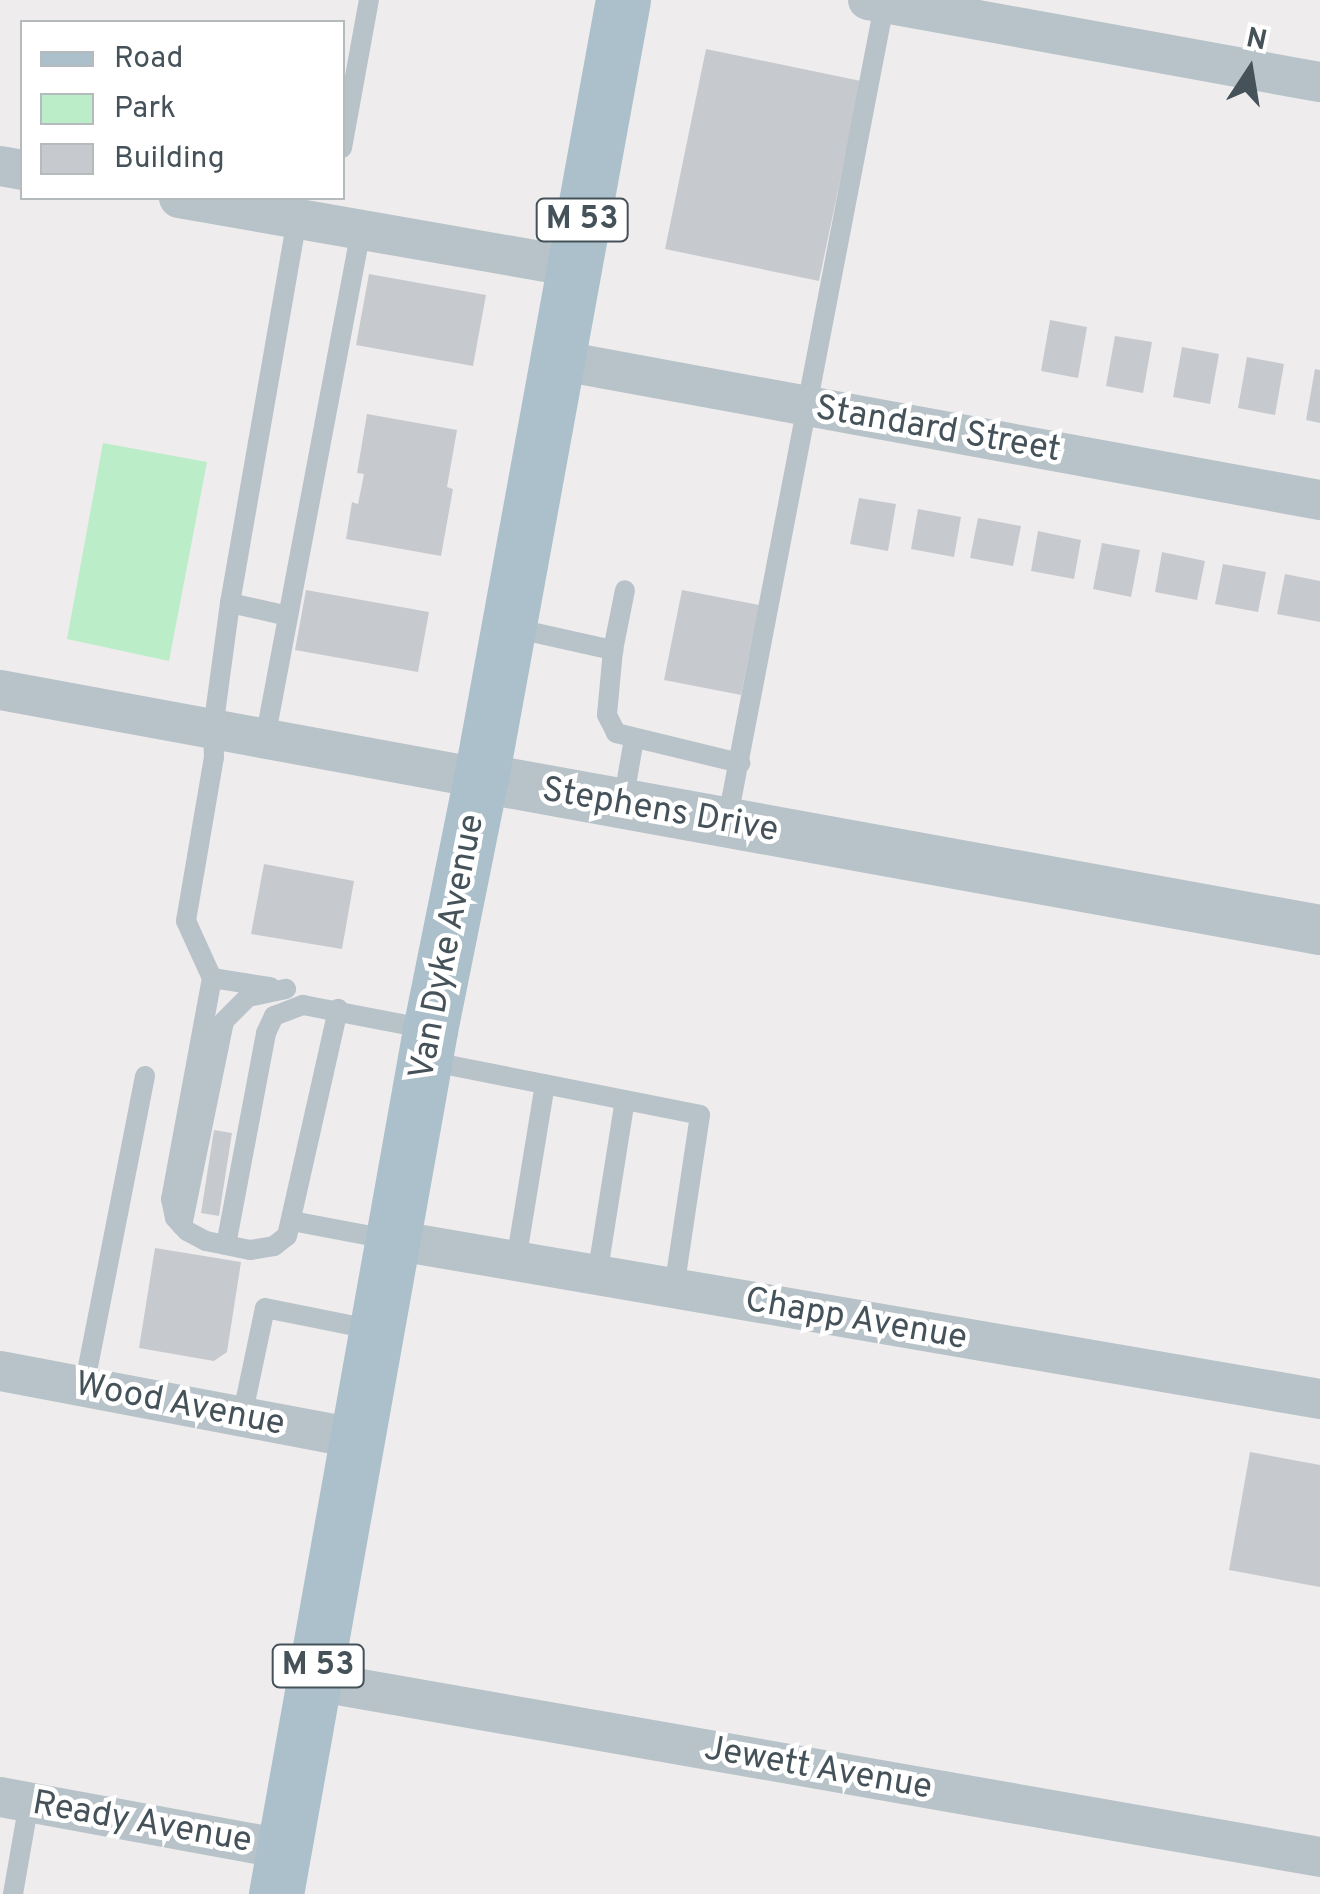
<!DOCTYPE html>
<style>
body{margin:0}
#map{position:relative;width:1320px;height:1894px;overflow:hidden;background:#efeced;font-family:Overpass,sans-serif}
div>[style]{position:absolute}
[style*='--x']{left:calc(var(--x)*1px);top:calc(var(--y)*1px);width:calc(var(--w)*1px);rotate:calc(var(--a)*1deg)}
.green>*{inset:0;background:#bbedc8}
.building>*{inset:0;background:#c6cacf}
.service>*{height:20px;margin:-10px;padding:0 10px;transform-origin:10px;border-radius:10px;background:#b8c3c9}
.minor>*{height:40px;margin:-20px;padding:0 20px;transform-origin:20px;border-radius:20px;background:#b8c3c9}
.tertiary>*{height:50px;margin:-25px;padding:0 25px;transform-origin:25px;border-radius:25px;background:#b8c3c9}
.primary>*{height:55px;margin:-27.5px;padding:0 27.5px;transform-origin:27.5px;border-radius:27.5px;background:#acc0cb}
span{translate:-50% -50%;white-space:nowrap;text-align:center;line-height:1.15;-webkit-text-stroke:9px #fff;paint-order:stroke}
.shield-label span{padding:2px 8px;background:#fff;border:2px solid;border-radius:8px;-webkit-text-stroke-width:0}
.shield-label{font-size:32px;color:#455259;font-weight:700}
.street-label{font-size:35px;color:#455259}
.legend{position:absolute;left:20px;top:20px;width:325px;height:180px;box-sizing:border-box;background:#fff;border:2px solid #b5babd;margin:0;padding:12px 18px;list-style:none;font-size:30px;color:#455259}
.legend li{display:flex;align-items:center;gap:20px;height:50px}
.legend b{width:50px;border:2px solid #b5babd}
.north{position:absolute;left:1200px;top:20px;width:100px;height:100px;-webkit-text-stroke:8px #fff;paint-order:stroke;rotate:12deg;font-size:28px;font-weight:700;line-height:40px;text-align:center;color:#455259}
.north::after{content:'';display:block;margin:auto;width:35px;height:45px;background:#455259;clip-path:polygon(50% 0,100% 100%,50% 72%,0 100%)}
</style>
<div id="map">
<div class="green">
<div style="clip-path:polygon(103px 443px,207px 462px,169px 661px,67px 639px)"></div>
</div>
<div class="building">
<div style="clip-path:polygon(706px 49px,861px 81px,819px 281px,665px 249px)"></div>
<div style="clip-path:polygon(369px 274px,486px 295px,473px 366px,356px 345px)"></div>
<div style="clip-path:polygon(1050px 320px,1087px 327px,1078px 378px,1041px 371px)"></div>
<div style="clip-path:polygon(1115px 336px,1152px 342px,1143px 393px,1106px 386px)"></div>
<div style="clip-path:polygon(1182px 347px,1219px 354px,1210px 404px,1173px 397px)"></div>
<div style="clip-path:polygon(1247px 357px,1284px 364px,1275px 415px,1238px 408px)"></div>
<div style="clip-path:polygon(1315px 369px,1320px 370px,1320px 423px,1306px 420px)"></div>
<div style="clip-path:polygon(367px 414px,457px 430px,447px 487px,453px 489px,441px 556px,346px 539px,352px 502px,358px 504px,364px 474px,357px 473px)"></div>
<div style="clip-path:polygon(859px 498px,896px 504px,888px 551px,850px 544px)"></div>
<div style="clip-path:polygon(918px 509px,961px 517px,954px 557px,911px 549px)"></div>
<div style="clip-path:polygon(978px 518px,1021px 526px,1013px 566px,970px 558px)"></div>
<div style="clip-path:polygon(1038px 531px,1081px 540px,1074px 579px,1031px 571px)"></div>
<div style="clip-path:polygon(1102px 543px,1140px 550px,1131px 597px,1093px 589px)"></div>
<div style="clip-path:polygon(1162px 552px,1205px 561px,1197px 600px,1155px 592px)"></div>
<div style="clip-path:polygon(1223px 564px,1266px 572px,1258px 612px,1215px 604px)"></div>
<div style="clip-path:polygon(1285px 574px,1320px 581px,1320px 622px,1277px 614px)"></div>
<div style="clip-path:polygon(306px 590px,429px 612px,418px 672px,295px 650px)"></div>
<div style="clip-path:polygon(682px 590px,759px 605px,741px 695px,664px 680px)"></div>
<div style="clip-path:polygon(264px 864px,354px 881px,342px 949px,251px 934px)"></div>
<div style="clip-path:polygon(214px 1130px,232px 1133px,219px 1216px,201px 1213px)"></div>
<div style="clip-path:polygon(155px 1248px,241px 1262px,227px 1352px,214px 1361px,139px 1348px)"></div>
<div style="clip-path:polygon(1250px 1452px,1320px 1465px,1320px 1587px,1229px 1570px)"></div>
</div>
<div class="service">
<div style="--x:342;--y:148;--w:150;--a:-79.7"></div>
<div style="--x:297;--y:219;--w:390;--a:99.9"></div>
<div style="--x:230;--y:603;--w:127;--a:97.7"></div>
<div style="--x:213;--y:729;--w:28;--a:88"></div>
<div style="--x:214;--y:757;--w:166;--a:99.7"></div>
<div style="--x:186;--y:921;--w:63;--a:65.5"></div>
<div style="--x:212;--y:978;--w:225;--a:100.5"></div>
<div style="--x:171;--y:1199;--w:19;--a:78"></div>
<div style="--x:175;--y:1218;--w:18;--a:47"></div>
<div style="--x:187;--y:1231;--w:21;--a:28"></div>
<div style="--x:206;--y:1241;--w:45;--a:11.6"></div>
<div style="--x:250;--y:1250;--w:24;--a:-9"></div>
<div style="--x:274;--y:1246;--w:16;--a:-38"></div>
<div style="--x:287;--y:1236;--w:233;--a:-77.3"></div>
<div style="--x:230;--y:603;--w:59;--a:12.6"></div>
<div style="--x:509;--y:627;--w:107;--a:12.5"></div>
<div style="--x:613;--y:650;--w:65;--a:95.3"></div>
<div style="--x:607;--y:715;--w:20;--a:63"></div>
<div style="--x:616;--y:733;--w:128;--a:13.6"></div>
<div style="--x:613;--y:650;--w:61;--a:-78.7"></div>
<div style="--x:265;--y:739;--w:518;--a:-79.32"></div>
<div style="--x:623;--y:802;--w:64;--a:-80.1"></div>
<div style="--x:727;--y:822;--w:837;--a:-79.12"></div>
<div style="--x:212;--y:978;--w:59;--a:8.8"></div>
<div style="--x:428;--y:1061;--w:277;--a:11.2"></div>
<div style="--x:700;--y:1115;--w:176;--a:98.5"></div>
<div style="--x:292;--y:1221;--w:103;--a:10.7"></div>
<div style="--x:182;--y:1226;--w:209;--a:-78.4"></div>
<div style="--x:224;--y:1021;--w:34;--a:-45"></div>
<div style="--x:248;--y:997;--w:39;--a:-12"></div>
<div style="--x:226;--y:1245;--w:216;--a:-79.3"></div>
<div style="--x:266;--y:1033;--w:19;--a:-65"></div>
<div style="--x:274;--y:1016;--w:31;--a:-21"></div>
<div style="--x:303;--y:1005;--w:127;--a:10.9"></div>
<div style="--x:516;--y:1261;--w:179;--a:-80.7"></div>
<div style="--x:597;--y:1276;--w:178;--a:-81"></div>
<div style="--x:84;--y:1387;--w:317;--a:-78.9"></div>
<div style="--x:242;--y:1417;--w:111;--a:-78.1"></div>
<div style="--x:265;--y:1308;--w:112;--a:11.3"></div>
<div style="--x:13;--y:1894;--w:93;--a:-80.1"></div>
</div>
<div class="minor">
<div style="--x:868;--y:0;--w:459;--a:10.3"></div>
<div style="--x:0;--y:166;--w:22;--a:10"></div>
<div style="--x:179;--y:198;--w:400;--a:9.9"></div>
<div style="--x:557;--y:360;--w:776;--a:10.4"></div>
<div style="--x:0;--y:690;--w:489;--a:10.4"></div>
<div style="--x:393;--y:1240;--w:941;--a:9.73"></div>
<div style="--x:0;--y:1371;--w:365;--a:10.7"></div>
<div style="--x:315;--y:1681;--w:1020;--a:9.93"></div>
<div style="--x:0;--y:1797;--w:289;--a:10.4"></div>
</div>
<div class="tertiary">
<div style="--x:481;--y:778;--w:853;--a:10.27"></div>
</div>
<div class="primary">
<div style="--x:276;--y:1894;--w:878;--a:-79.89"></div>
<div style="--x:430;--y:1030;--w:257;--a:-78.6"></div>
<div style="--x:481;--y:778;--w:791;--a:-79.66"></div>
</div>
<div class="shield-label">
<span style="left:582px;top:220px">M 53</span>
<span style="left:318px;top:1666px">M 53</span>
</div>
<div class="street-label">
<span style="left:938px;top:430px;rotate:10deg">Standard Street</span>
<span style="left:660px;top:811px;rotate:10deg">Stephens Drive</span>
<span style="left:448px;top:947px;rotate:-79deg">Van Dyke Avenue</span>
<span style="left:856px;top:1320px;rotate:10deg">Chapp Avenue</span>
<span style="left:180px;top:1405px;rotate:11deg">Wood Avenue</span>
<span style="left:818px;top:1769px;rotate:10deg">Jewett Avenue</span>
<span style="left:142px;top:1823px;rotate:10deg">Ready Avenue</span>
</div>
<ul class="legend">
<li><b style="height:12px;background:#acc0cb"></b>Road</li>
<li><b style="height:28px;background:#bbedc8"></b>Park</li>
<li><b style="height:28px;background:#c6cacf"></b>Building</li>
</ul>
<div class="north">N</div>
</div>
